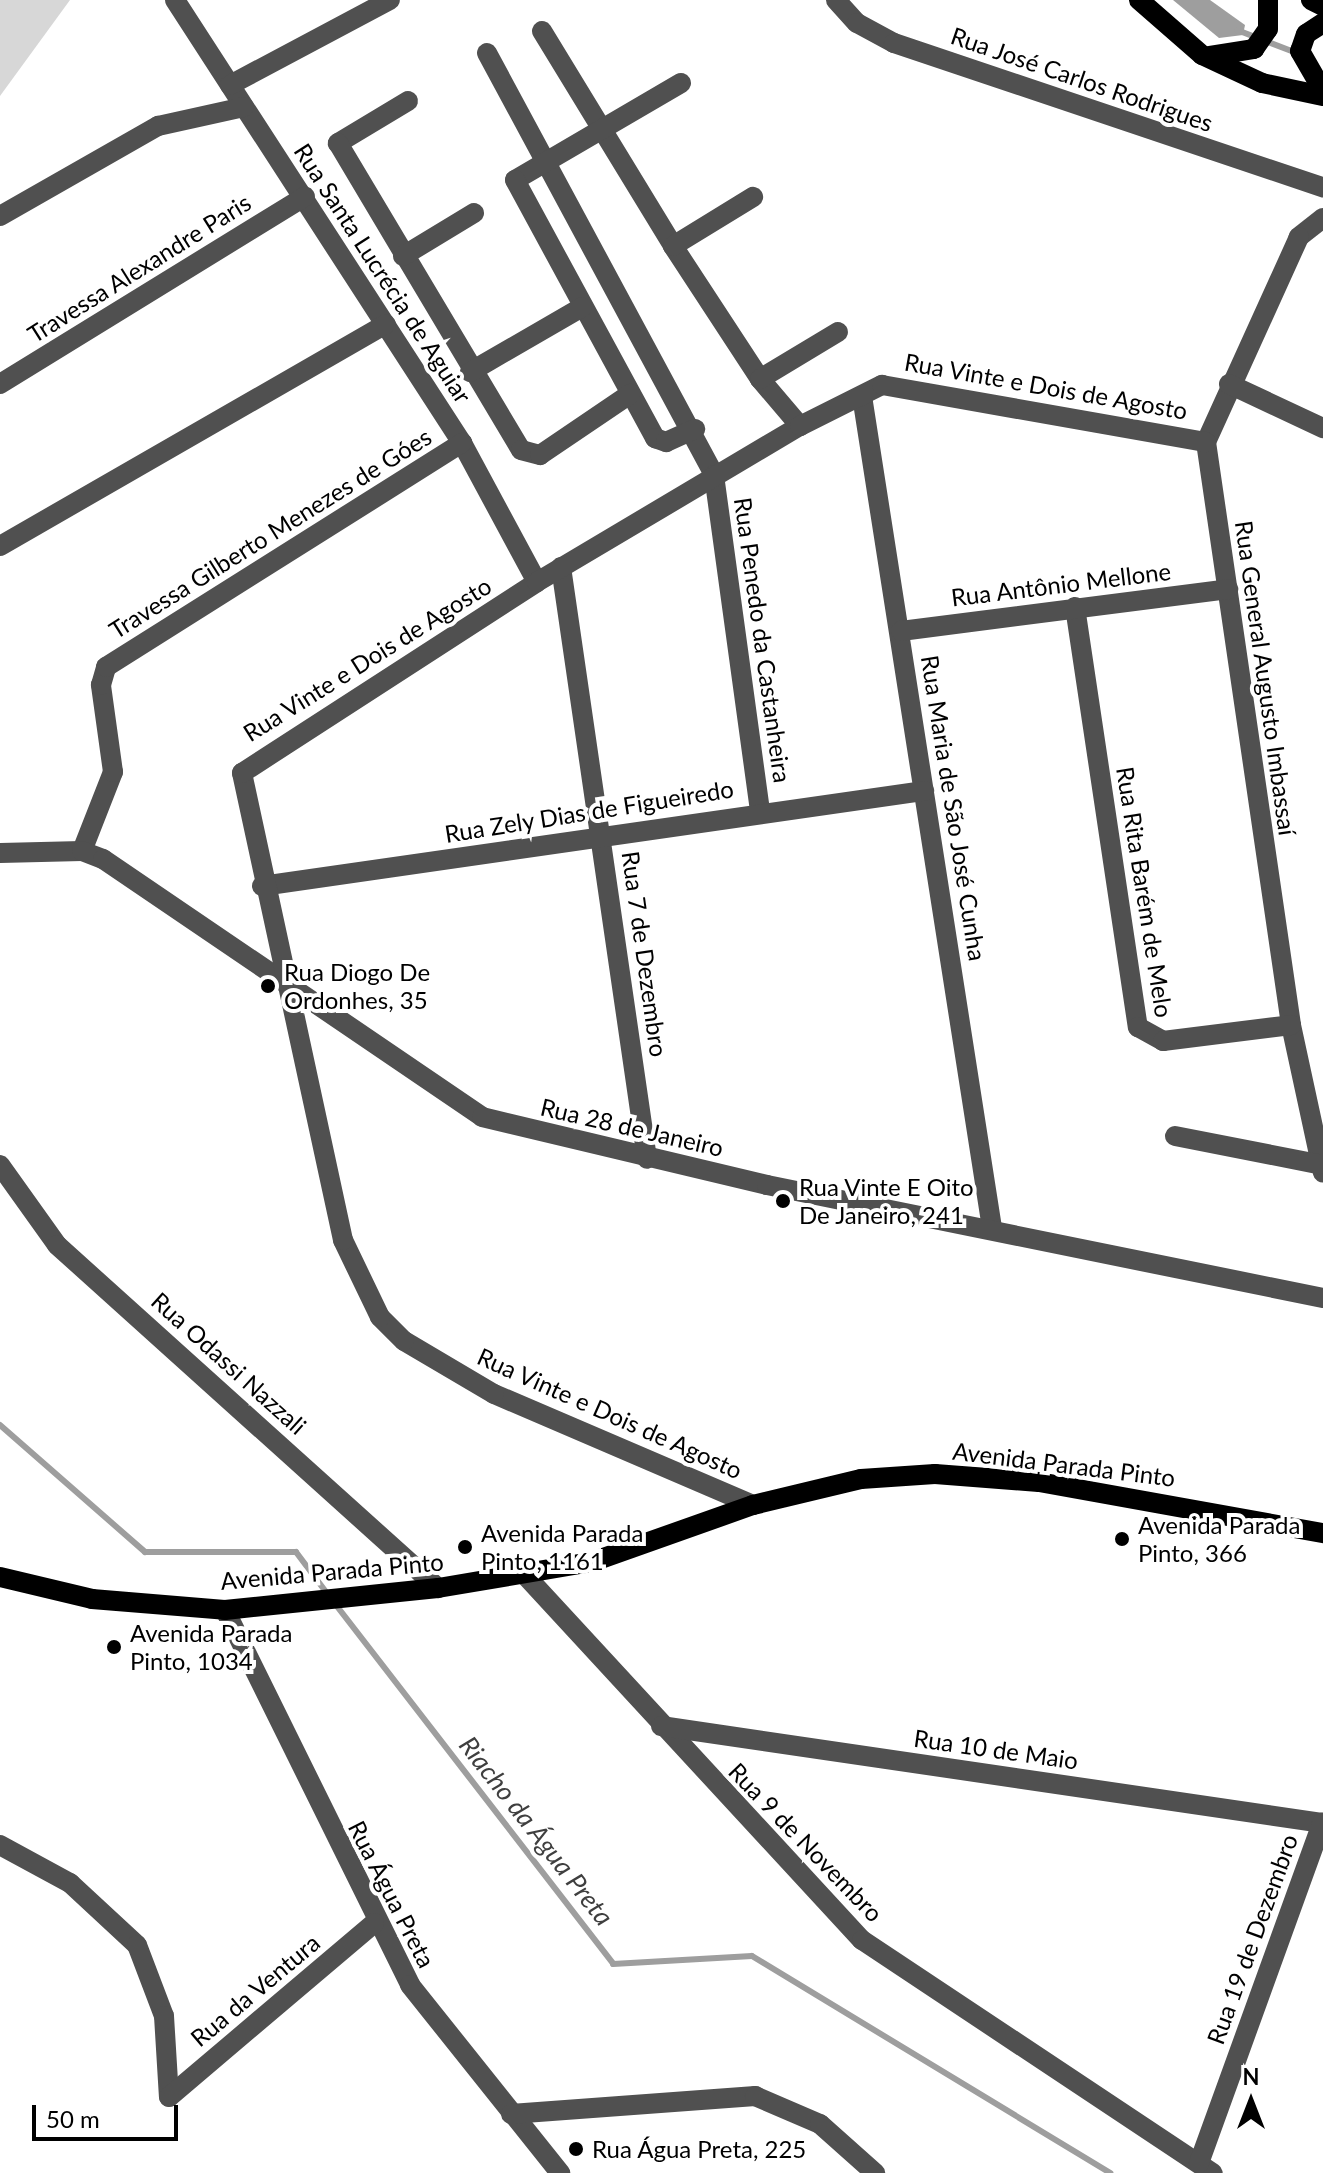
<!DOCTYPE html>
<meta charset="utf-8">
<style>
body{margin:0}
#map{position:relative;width:1323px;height:2173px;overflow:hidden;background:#fff;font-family:Lato,sans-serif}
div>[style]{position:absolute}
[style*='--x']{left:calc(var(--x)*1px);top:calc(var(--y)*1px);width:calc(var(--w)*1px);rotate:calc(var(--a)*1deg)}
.green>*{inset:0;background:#d7d7d7}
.water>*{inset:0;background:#9e9e9e}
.stream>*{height:6px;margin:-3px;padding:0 3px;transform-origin:3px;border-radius:3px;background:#9e9e9e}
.minor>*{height:20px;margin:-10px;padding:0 10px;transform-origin:10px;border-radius:10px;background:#505050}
.major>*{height:20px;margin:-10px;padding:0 10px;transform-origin:10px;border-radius:10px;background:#000}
.dots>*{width:22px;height:22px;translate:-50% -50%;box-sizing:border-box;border:4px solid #fff;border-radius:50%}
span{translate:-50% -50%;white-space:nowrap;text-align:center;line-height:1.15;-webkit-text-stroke:8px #fff;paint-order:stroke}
.street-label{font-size:24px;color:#000}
.poi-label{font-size:24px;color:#000}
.left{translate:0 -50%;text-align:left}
.water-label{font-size:26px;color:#3f3f3f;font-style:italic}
.north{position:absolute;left:1211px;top:2061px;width:80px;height:80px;-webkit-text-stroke:6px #fff;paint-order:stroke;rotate:0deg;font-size:22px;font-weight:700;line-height:32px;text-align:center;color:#000}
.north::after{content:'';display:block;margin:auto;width:28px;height:36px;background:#000;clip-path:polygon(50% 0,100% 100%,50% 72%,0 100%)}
.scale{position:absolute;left:32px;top:2105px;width:146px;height:36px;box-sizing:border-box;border:4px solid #000;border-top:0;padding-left:10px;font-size:24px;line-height:28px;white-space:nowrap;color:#000;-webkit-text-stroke:6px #fff;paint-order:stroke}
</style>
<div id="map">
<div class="green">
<div style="clip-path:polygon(0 0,70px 0,0 96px)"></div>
</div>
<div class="water">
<div style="clip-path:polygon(1173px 0,1210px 0,1245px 25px,1243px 35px,1219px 38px)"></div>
</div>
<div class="stream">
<div style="--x:1237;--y:30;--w:64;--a:21"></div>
<div style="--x:0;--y:1425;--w:193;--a:41.2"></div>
<div style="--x:145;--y:1552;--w:151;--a:0"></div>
<div style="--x:296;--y:1552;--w:55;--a:53.1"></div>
<div style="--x:336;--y:1605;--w:453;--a:52.3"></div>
<div style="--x:613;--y:1964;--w:139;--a:-3.3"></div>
<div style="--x:752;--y:1956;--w:419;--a:31.2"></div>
</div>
<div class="minor">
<div style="--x:175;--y:0;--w:528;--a:57.06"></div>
<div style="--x:462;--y:443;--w:158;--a:61.7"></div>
<div style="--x:836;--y:0;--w:31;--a:48"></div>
<div style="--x:857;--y:23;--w:42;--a:28.4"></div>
<div style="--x:894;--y:43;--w:453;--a:18.6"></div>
<div style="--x:542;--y:31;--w:252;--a:58.6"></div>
<div style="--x:673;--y:246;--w:159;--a:56.8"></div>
<div style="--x:760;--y:379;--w:62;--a:49.6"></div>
<div style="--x:487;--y:53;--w:479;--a:61.7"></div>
<div style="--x:714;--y:475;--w:340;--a:82.2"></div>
<div style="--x:681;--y:83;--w:192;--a:149.7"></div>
<div style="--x:515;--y:180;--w:294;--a:61.5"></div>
<div style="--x:655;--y:438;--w:12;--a:20"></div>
<div style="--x:666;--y:442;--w:32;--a:-24"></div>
<div style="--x:230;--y:85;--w:181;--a:-28"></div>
<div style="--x:408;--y:101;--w:82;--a:149"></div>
<div style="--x:338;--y:143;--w:357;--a:59.2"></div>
<div style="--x:521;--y:450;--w:20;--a:15"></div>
<div style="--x:540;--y:455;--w:109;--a:-34.1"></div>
<div style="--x:0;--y:216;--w:182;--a:-29.7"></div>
<div style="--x:158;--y:126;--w:88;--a:-12.5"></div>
<div style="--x:1323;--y:218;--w:31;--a:142"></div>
<div style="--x:1299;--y:237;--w:225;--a:114.4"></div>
<div style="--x:1206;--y:442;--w:589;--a:81.7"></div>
<div style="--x:1291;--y:1025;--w:151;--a:77.8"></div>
<div style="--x:673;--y:246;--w:94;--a:-31.5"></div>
<div style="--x:403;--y:256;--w:83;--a:-31.2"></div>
<div style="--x:470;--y:372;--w:129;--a:-30.1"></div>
<div style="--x:760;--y:379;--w:91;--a:-31.1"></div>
<div style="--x:0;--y:384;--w:358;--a:-31.6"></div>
<div style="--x:1229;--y:384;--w:104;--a:25.1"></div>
<div style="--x:862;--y:396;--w:842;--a:81.12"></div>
<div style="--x:0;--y:546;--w:445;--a:-29.9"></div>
<div style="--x:561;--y:567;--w:598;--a:81.73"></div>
<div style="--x:1075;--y:607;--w:425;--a:81.5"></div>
<div style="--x:1138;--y:1027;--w:29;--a:29"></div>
<div style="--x:1163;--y:1041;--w:129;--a:-7.1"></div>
<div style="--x:901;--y:631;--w:330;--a:-7.3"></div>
<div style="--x:82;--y:851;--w:85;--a:-68.6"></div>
<div style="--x:113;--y:772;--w:88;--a:-97.9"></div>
<div style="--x:101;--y:685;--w:19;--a:-74"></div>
<div style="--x:106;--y:667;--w:421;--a:-32.2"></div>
<div style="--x:0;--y:853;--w:82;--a:-1.4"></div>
<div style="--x:82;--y:851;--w:22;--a:21"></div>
<div style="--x:103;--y:859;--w:458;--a:34.2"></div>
<div style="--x:482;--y:1117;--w:293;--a:13.4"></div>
<div style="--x:767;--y:1185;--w:567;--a:11.49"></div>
<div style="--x:262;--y:886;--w:669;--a:-8.17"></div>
<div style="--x:1175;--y:1136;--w:146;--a:11.1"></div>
<div style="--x:0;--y:1165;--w:98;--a:54.5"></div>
<div style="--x:57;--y:1245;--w:513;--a:42"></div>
<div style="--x:753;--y:1505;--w:282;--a:-156.8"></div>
<div style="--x:494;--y:1394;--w:104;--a:-149.5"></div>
<div style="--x:404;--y:1341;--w:34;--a:-135"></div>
<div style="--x:380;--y:1317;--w:85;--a:-115.7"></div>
<div style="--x:343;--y:1240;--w:478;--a:-102.2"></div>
<div style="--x:242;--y:773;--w:351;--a:-32.9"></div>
<div style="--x:537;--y:582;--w:306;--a:-30.7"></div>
<div style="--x:800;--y:426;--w:92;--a:-26.6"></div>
<div style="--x:882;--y:385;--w:329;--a:10"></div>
<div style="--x:525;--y:1575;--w:497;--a:47.3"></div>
<div style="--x:862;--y:1940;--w:421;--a:33.6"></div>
<div style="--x:225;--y:1610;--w:418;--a:63.7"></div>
<div style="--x:410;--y:1985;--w:241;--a:51.4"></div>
<div style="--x:661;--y:1726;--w:669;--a:8.34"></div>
<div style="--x:0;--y:1845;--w:80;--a:28.5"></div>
<div style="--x:70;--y:1883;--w:91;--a:42.8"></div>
<div style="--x:137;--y:1945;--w:76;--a:69.2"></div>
<div style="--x:164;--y:2016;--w:81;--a:86.5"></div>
<div style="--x:169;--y:2097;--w:269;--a:-40.3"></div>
<div style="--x:511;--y:2114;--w:245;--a:-4.2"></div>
<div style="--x:755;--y:2096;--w:71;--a:23.3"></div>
<div style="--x:820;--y:2124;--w:74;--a:41.7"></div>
<div style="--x:1199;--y:2163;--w:362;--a:-70.1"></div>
</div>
<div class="major">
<div style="--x:1139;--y:0;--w:84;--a:41.1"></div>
<div style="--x:1202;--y:55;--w:66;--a:25"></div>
<div style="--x:1262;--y:83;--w:62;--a:12"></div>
<div style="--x:1311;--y:0;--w:13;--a:27"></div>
<div style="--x:1323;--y:23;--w:20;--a:147"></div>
<div style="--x:1306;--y:34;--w:18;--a:109"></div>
<div style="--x:1300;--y:51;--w:46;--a:60.1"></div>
<div style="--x:1210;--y:56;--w:45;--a:-9"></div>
<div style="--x:1254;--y:49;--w:24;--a:-55"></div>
<div style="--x:1268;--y:29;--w:29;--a:-90"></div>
<div style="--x:0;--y:1577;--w:95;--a:13.4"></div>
<div style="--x:92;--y:1599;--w:133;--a:4.7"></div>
<div style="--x:225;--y:1610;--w:214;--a:-5.9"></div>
<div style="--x:438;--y:1588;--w:156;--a:-9.6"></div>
<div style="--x:592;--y:1562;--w:171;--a:-19.5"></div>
<div style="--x:753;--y:1505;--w:111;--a:-13.5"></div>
<div style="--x:861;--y:1479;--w:74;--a:-3.9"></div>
<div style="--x:935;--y:1474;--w:104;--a:4.4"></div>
<div style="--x:1039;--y:1482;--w:289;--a:10.2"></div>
</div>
<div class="dots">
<div style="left:268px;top:986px;background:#000"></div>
<div style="left:783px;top:1201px;background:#000"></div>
<div style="left:1122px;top:1539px;background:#000"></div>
<div style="left:465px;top:1547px;background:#000"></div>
<div style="left:114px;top:1647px;background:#000"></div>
<div style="left:576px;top:2149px;background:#000"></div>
</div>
<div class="street-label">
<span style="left:1082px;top:79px;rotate:19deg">Rua José Carlos Rodrigues</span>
<span style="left:139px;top:268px;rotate:-32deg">Travessa Alexandre Paris</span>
<span style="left:383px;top:273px;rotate:57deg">Rua Santa Lucrécia de Aguiar</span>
<span style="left:1046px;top:386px;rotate:10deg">Rua Vinte e Dois de Agosto</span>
<span style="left:270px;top:533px;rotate:-32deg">Travessa Gilberto Menezes de Góes</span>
<span style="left:1061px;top:584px;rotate:-7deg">Rua Antônio Mellone</span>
<span style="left:763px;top:640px;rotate:82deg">Rua Penedo da Castanheira</span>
<span style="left:367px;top:659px;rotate:-32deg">Rua Vinte e Dois de Agosto</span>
<span style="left:1266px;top:678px;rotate:82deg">Rua General Augusto Imbassaí</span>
<span style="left:954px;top:808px;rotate:81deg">Rua Maria de São José Cunha</span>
<span style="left:589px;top:811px;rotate:-9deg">Rua Zely Dias de Figueiredo</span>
<span style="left:1145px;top:892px;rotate:81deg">Rua Rita Barém de Melo</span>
<span style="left:645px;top:954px;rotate:82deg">Rua 7 de Dezembro</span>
<span style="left:632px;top:1127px;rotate:13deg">Rua 28 de Janeiro</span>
<span style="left:229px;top:1363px;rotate:42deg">Rua Odassi Nazzali</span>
<span style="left:610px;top:1413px;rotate:24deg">Rua Vinte e Dois de Agosto</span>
<span style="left:1064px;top:1464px;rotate:7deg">Avenida Parada Pinto</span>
<span style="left:332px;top:1571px;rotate:-5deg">Avenida Parada Pinto</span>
<span style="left:996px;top:1749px;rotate:8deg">Rua 10 de Maio</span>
<span style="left:806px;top:1842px;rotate:46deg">Rua 9 de Novembro</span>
<span style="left:392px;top:1894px;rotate:63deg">Rua Água Preta</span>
<span style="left:1252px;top:1939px;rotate:-70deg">Rua 19 de Dezembro</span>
<span style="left:255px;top:1990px;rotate:-40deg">Rua da Ventura</span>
</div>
<div class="poi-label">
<span class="left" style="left:284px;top:986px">Rua Diogo De<br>Ordonhes, 35</span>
<span class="left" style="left:799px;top:1201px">Rua Vinte E Oito<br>De Janeiro, 241</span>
<span class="left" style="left:1138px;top:1539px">Avenida Parada<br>Pinto, 366</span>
<span class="left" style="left:481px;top:1547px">Avenida Parada<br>Pinto, 1161</span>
<span class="left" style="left:130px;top:1647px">Avenida Parada<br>Pinto, 1034</span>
<span class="left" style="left:592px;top:2149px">Rua Água Preta, 225</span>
</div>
<div class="water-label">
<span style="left:536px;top:1831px;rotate:52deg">Riacho da Água Preta</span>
</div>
<div class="north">N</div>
<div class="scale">50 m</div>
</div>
